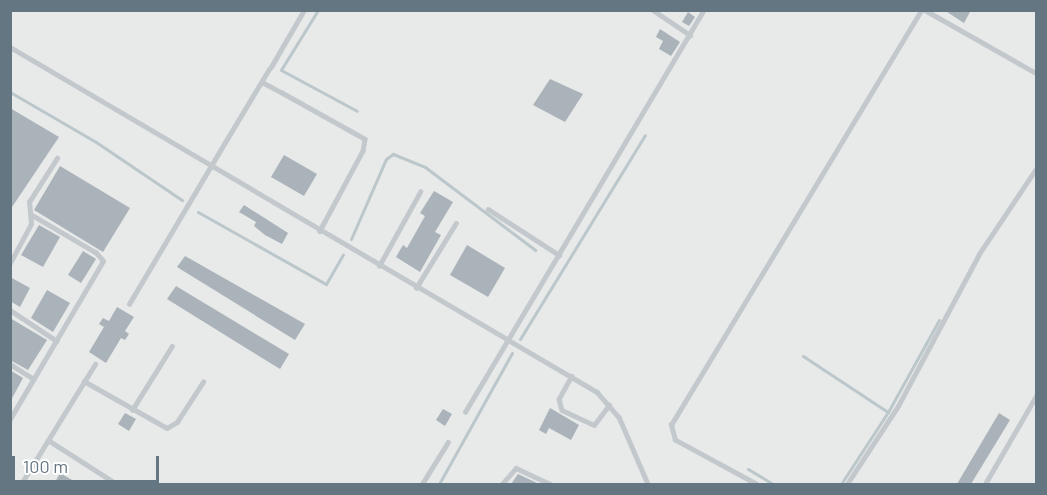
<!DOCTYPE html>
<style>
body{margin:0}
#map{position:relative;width:1047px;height:495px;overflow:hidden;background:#fafaf8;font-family:Barlow,sans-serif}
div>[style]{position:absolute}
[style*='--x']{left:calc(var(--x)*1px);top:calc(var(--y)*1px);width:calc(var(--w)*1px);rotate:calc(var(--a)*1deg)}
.built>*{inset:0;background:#e8e9e9}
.stream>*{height:3px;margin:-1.5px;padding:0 1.5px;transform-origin:1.5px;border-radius:1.5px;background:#bbc7cb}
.building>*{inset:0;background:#aab3b9}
.lane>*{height:4.5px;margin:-2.25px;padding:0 2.25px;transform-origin:2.25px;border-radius:2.25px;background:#c3c8cc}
span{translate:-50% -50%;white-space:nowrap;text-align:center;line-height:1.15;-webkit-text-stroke:6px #fff;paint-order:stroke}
.frame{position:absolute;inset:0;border:12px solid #657683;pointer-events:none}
.scale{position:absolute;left:12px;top:456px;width:147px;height:27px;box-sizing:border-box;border:3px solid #657683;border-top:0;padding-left:8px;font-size:18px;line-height:21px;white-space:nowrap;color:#657683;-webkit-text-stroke:4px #fff;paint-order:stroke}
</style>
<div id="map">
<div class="built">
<div style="clip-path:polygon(11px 11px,1036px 11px,1036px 484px,11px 484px)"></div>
</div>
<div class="stream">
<div style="--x:318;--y:10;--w:70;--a:121.7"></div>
<div style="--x:281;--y:70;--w:86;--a:28.3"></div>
<div style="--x:10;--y:92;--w:99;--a:30.2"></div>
<div style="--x:96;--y:142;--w:104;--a:34"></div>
<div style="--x:198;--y:212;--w:147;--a:29.4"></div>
<div style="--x:326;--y:284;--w:34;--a:-60"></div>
<div style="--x:351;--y:239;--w:87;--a:-66.4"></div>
<div style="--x:386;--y:159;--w:9;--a:-36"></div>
<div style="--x:393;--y:154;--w:35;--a:22"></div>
<div style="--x:425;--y:167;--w:138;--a:37"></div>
<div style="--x:520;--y:339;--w:239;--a:-58.5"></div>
<div style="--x:803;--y:356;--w:102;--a:33.4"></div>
<div style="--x:888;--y:412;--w:105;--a:-61"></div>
<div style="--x:748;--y:469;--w:29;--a:31"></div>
<div style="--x:439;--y:484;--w:150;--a:-60.9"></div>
<div style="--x:841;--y:484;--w:86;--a:-56.9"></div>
</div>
<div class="building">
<div style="clip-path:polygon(944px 10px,971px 10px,964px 23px)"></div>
<div style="clip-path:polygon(688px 12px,695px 17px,689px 26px,682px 22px)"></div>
<div style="clip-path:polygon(660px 29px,680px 42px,671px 56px,659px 49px,663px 41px,656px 37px)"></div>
<div style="clip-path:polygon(550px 79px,583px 94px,565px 122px,533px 105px)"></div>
<div style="clip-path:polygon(10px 108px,59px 137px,10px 210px)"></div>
<div style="clip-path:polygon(284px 155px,317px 174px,304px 196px,271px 177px)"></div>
<div style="clip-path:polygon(60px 166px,130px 208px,103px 252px,34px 210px)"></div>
<div style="clip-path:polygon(434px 191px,453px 202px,435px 232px,441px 235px,420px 272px,396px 257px,403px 245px,407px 248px,425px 216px,420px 213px)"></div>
<div style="clip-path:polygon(244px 205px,288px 233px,282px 244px,265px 235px,254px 226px,256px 222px,239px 212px)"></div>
<div style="clip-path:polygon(39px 225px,60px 237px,43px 267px,21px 255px)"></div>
<div style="clip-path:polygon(467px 245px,505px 268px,488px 297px,450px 275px)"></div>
<div style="clip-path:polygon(83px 251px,96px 259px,81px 283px,68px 275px)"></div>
<div style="clip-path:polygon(185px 256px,305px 324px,295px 340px,177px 267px)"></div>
<div style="clip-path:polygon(10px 277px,30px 288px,20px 307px,10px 301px)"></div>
<div style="clip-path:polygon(176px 286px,289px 354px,280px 369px,167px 299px)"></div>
<div style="clip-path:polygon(47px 290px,70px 303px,53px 332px,31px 318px)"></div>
<div style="clip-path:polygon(117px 307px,134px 317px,125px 331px,129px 334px,125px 340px,121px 338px,106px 363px,89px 352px,104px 327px,99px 324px,103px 318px,109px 321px)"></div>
<div style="clip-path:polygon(10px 318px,47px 340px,28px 370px,10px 360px)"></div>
<div style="clip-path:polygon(10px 370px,23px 378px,10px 402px)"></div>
<div style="clip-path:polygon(550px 408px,579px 425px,571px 440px,549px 428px,546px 434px,539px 430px)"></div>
<div style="clip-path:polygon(443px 409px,452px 414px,445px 426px,436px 420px)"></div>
<div style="clip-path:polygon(125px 413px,136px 419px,129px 431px,118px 424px)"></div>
<div style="clip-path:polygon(999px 413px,1010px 420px,971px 484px,957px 484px)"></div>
<div style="clip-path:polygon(60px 473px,79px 484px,54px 484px)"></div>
<div style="clip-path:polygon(518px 474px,537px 483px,540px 484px,511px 484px)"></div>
</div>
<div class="lane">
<div style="--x:653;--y:10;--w:45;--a:34"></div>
<div style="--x:925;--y:10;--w:128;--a:29.6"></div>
<div style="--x:10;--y:47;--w:681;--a:30.44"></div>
<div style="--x:597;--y:392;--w:33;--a:49"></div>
<div style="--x:619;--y:417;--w:73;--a:66.6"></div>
<div style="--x:271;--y:67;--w:66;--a:-59.9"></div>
<div style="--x:262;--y:82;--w:19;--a:28"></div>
<div style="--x:281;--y:92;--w:96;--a:29.2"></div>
<div style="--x:365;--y:139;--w:12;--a:99"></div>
<div style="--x:363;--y:151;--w:91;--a:118.3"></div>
<div style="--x:221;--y:149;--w:93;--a:-59"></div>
<div style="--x:488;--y:209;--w:85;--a:32.9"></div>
<div style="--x:10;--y:263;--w:44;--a:-61.7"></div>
<div style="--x:31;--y:224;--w:22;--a:-95"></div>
<div style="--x:29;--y:202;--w:52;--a:-57.5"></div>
<div style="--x:379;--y:266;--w:85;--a:-61"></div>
<div style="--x:416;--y:288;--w:76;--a:-58.4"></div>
<div style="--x:129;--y:304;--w:178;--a:-59.3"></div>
<div style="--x:10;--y:310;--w:56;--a:33.4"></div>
<div style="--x:10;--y:364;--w:28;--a:32"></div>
<div style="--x:572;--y:376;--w:26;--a:119"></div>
<div style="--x:559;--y:399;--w:11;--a:75"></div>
<div style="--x:562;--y:410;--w:35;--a:25"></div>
<div style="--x:594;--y:425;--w:25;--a:-53"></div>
<div style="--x:84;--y:381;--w:95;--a:29.5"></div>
<div style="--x:167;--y:428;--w:12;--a:-31"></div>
<div style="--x:177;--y:422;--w:48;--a:-57"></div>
<div style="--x:132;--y:410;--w:75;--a:-58"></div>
<div style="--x:465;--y:412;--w:468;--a:-59.3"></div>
<div style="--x:10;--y:419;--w:183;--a:-59.5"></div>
<div style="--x:103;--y:261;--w:11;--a:-131"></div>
<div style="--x:96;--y:253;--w:73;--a:-149.6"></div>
<div style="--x:48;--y:440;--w:82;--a:32.5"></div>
<div style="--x:21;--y:484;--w:141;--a:-58.3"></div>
<div style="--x:422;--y:484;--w:49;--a:-58.2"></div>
<div style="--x:502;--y:484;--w:21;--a:-49"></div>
<div style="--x:516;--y:468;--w:38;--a:25"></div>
<div style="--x:756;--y:484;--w:92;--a:-151.5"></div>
<div style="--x:675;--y:440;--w:16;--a:-105"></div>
<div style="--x:671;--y:425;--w:484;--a:-58.9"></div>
<div style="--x:847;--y:484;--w:93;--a:-56.8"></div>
<div style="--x:898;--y:406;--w:172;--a:-61.9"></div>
<div style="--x:979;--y:254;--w:102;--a:-56.2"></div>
<div style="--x:985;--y:484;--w:102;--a:-59.9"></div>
</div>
<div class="frame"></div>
<div class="scale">100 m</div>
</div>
